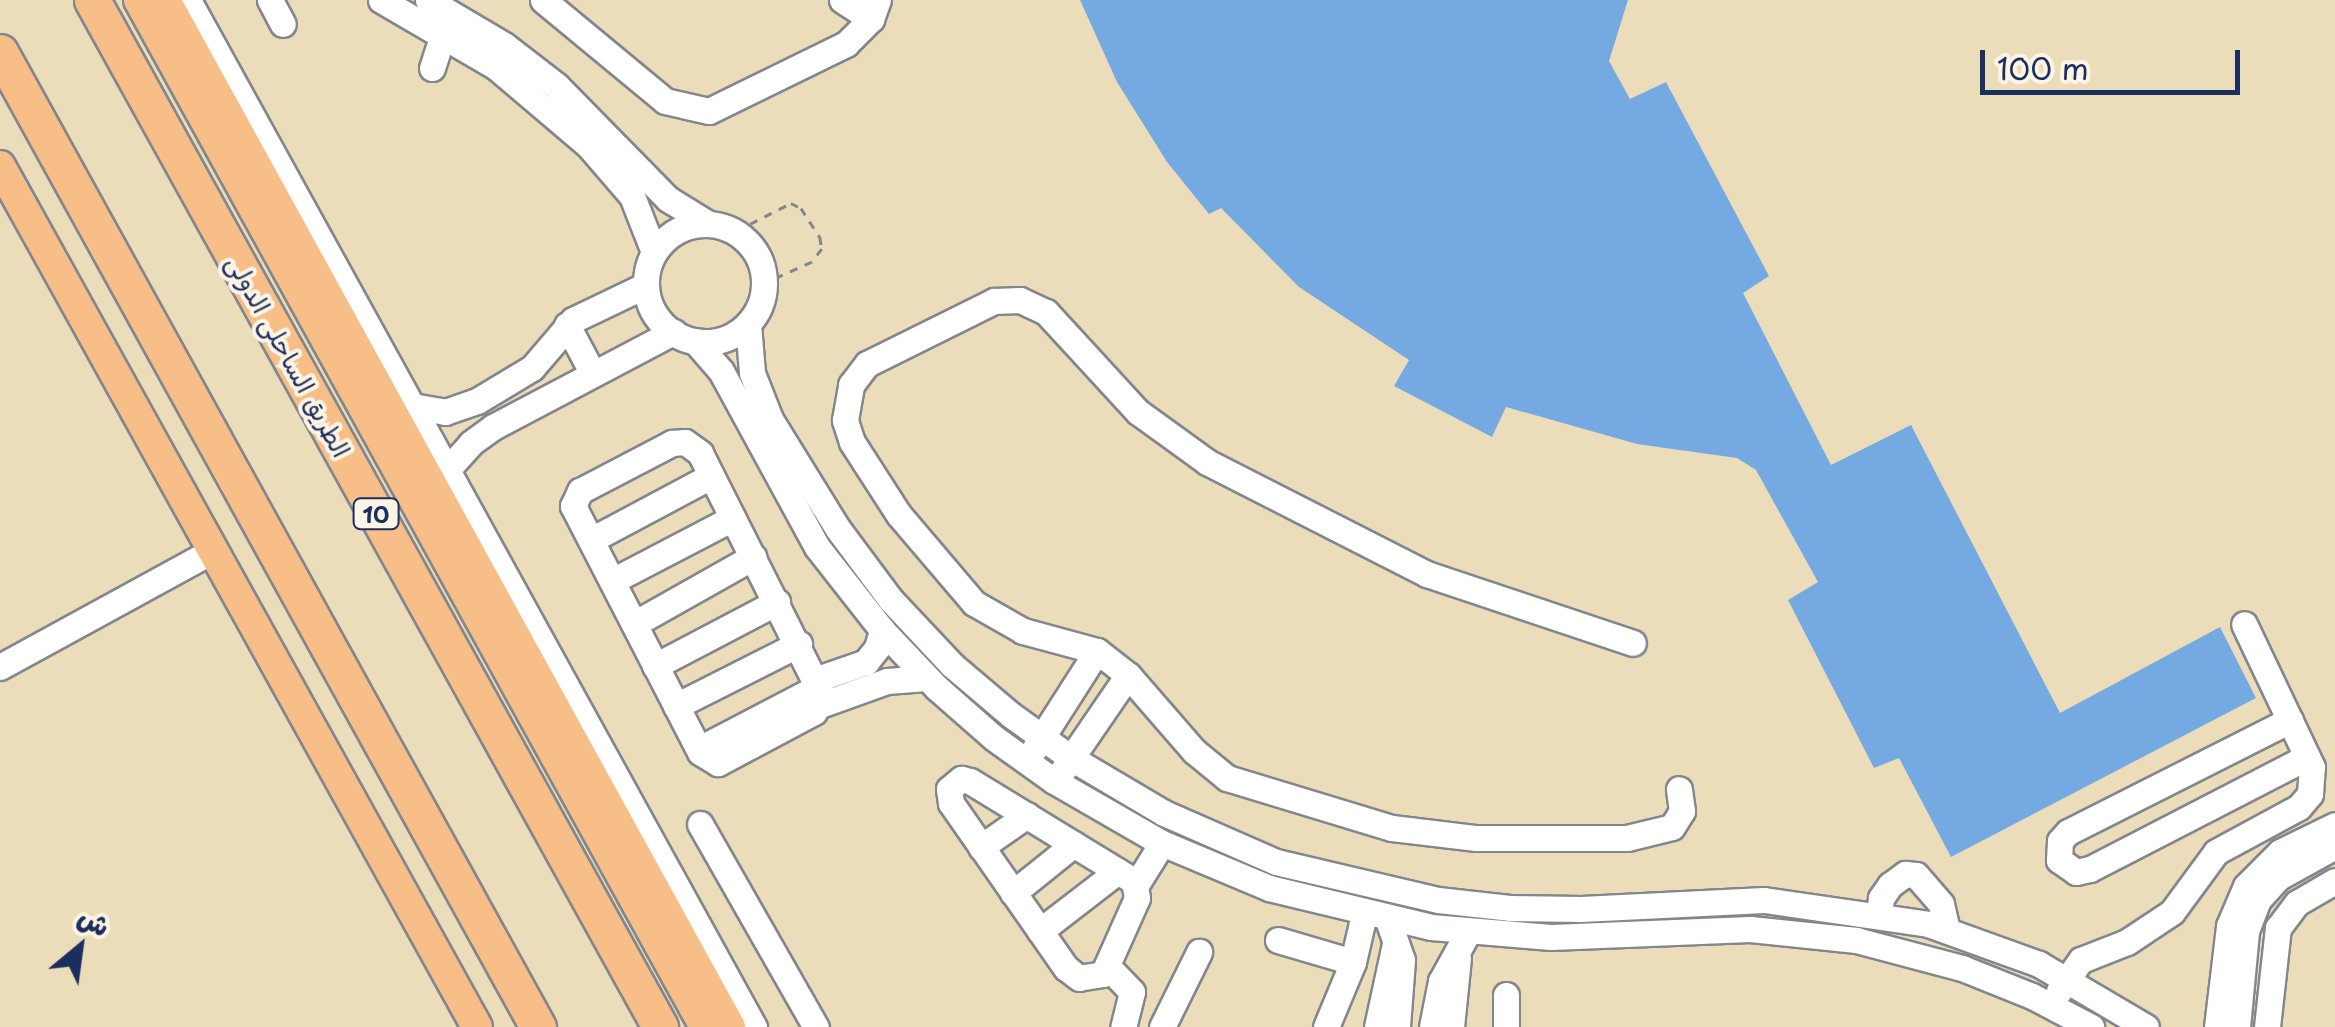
<!DOCTYPE html>
<meta charset="utf-8">
<style>
body{margin:0}
#map{position:relative;width:2335px;height:1027px;overflow:hidden;background:#ebddba;font-family:"Playpen Sans","Playpen Sans Arabic",sans-serif}
div>[style]{position:absolute}
[style*='--x']{left:calc(var(--x)*1px);top:calc(var(--y)*1px);width:calc(var(--w)*1px);rotate:calc(var(--a)*1deg)}
.water>*{inset:0;background:#75a9e2}
.path>*{height:2.5px;margin-top:-1.25px;transform-origin:0;background:repeating-linear-gradient(90deg,#83868c 0 8px,transparent 0 16px)}
.roads{filter:drop-shadow(2px 0 #83868c) drop-shadow(-2px 0 #83868c) drop-shadow(0 2px #83868c) drop-shadow(0 -2px #83868c)}
.minor>*{height:25px;margin:-12.5px;padding:0 12.5px;transform-origin:12.5px;border-radius:12.5px;background:#fff}
.minor>.ring{margin:-12.5px;padding:0;box-sizing:content-box;background:none;border:25px solid #fff;border-radius:50%}
.major>*{height:30px;margin:-15px;padding:0 15px;transform-origin:15px;border-radius:15px;background:#f7be88}
.highway>*{height:35px;margin:-17.5px;padding:0 17.5px;transform-origin:17.5px;border-radius:17.5px;background:#f7be88}
span{translate:-50% -50%;white-space:nowrap;text-align:center;line-height:1.15;-webkit-text-stroke:8px #fcf5e5;paint-order:stroke}
.shield-label span{padding:2px 8px;background:#fcf5e5;border:2px solid;border-radius:8px;-webkit-text-stroke-width:0}
.shield-label{font-size:22px;color:#1b2f5e;font-weight:700}
.street-label{font-size:25px;color:#1b2f5e}
.north{position:absolute;left:30px;top:897px;width:100px;height:100px;-webkit-text-stroke:8px #fcf5e5;paint-order:stroke;rotate:29deg;font-size:28px;font-weight:700;line-height:40px;text-align:center;color:#1b2f5e}
.north::after{content:'';display:block;margin:auto;width:35px;height:45px;background:#1b2f5e;clip-path:polygon(50% 0,100% 100%,50% 72%,0 100%)}
.scale{position:absolute;left:1980px;top:50px;width:260px;height:45px;box-sizing:border-box;border:5px solid #1b2f5e;border-top:0;padding-left:12px;font-size:30px;line-height:35px;white-space:nowrap;color:#1b2f5e;-webkit-text-stroke:8px #fcf5e5;paint-order:stroke}
</style>
<div id="map">
<div class="water">
<div style="clip-path:polygon(1080px 0,1628px 0,1609px 61px,1630px 99px,1666px 82px,1769px 276px,1743px 293px,1831px 465px,1911px 425px,2060px 713px,2220px 627px,2256px 698px,1951px 857px,1899px 758px,1874px 768px,1788px 600px,1818px 582px,1756px 470px,1737px 458px,1637px 444px,1506px 407px,1492px 437px,1394px 386px,1409px 360px,1299px 287px,1221px 208px,1209px 214px,1167px 162px,1117px 82px)"></div>
</div>
<div class="path">
<div style="--x:736;--y:231;--w:62;--a:-27"></div>
<div style="--x:791;--y:203;--w:11;--a:27"></div>
<div style="--x:801;--y:208;--w:35;--a:57"></div>
<div style="--x:820;--y:237;--w:12;--a:81"></div>
<div style="--x:822;--y:249;--w:16;--a:128"></div>
<div style="--x:812;--y:262;--w:51;--a:155.9"></div>
</div>
<div class="roads">
<div class="minor">
<div style="--x:188;--y:0;--w:1173;--a:61.14"></div>
<div style="--x:270;--y:0;--w:27;--a:62"></div>
<div style="--x:381;--y:0;--w:133;--a:30.2"></div>
<div style="--x:496;--y:67;--w:122;--a:40.3"></div>
<div style="--x:589;--y:146;--w:66;--a:49.3"></div>
<div style="--x:632;--y:196;--w:60;--a:68.6"></div>
<div style="--x:428;--y:0;--w:88;--a:30.6"></div>
<div style="--x:504;--y:45;--w:67;--a:37.7"></div>
<div style="--x:557;--y:86;--w:158;--a:45.5"></div>
<div style="--x:668;--y:199;--w:46;--a:31.6"></div>
<div style="--x:543;--y:0;--w:158;--a:39.6"></div>
<div style="--x:665;--y:101;--w:45;--a:12.8"></div>
<div style="--x:709;--y:111;--w:153;--a:-26.1"></div>
<div style="--x:846;--y:44;--w:35;--a:-45"></div>
<div style="--x:871;--y:19;--w:20;--a:-70"></div>
<div style="--x:842;--y:0;--w:35;--a:33"></div>
<div style="--x:432;--y:68;--w:36;--a:-72"></div>
<div class="ring" style="left:646px;top:224px;width:93px;height:93px"></div>
<div style="--x:748;--y:324;--w:49;--a:85.3"></div>
<div style="--x:752;--y:373;--w:49;--a:68.6"></div>
<div style="--x:770;--y:419;--w:129;--a:58.3"></div>
<div style="--x:838;--y:529;--w:89;--a:53.3"></div>
<div style="--x:891;--y:600;--w:89;--a:46.8"></div>
<div style="--x:952;--y:665;--w:77;--a:40.3"></div>
<div style="--x:1011;--y:715;--w:74;--a:35.6"></div>
<div style="--x:1071;--y:758;--w:108;--a:30.6"></div>
<div style="--x:1164;--y:813;--w:122;--a:23.6"></div>
<div style="--x:1276;--y:862;--w:166;--a:13.2"></div>
<div style="--x:1438;--y:900;--w:72;--a:6.3"></div>
<div style="--x:1510;--y:908;--w:71;--a:0.8"></div>
<div style="--x:1581;--y:909;--w:183;--a:-2.8"></div>
<div style="--x:1764;--y:900;--w:166;--a:8.3"></div>
<div style="--x:1928;--y:924;--w:118;--a:19.8"></div>
<div style="--x:2039;--y:964;--w:124;--a:30.5"></div>
<div style="--x:567;--y:325;--w:55;--a:62"></div>
<div style="--x:695;--y:341;--w:40;--a:49"></div>
<div style="--x:721;--y:371;--w:200;--a:61.4"></div>
<div style="--x:817;--y:547;--w:105;--a:51.9"></div>
<div style="--x:882;--y:630;--w:79;--a:46.5"></div>
<div style="--x:936;--y:687;--w:77;--a:41.3"></div>
<div style="--x:994;--y:738;--w:74;--a:35.6"></div>
<div style="--x:1054;--y:781;--w:125;--a:29.9"></div>
<div style="--x:1162;--y:843;--w:116;--a:22.8"></div>
<div style="--x:1269;--y:888;--w:167;--a:13.5"></div>
<div style="--x:1431;--y:927;--w:120;--a:4.8"></div>
<div style="--x:1551;--y:937;--w:199;--a:-2.3"></div>
<div style="--x:1750;--y:929;--w:107;--a:5.9"></div>
<div style="--x:1856;--y:940;--w:110;--a:14.8"></div>
<div style="--x:1962;--y:968;--w:75;--a:21.8"></div>
<div style="--x:2032;--y:996;--w:67;--a:27.7"></div>
<div style="--x:412;--y:406;--w:34;--a:10"></div>
<div style="--x:445;--y:412;--w:34;--a:-19"></div>
<div style="--x:477;--y:401;--w:64;--a:-31"></div>
<div style="--x:532;--y:368;--w:63;--a:-49.5"></div>
<div style="--x:573;--y:320;--w:81;--a:-25.6"></div>
<div style="--x:685;--y:442;--w:19;--a:36"></div>
<div style="--x:700;--y:453;--w:272;--a:63.3"></div>
<div style="--x:822;--y:696;--w:18;--a:117"></div>
<div style="--x:814;--y:712;--w:109;--a:152"></div>
<div style="--x:718;--y:763;--w:21;--a:-149"></div>
<div style="--x:700;--y:752;--w:277;--a:-117.3"></div>
<div style="--x:573;--y:506;--w:17;--a:-65"></div>
<div style="--x:580;--y:491;--w:104;--a:-27.6"></div>
<div style="--x:672;--y:443;--w:13;--a:-4"></div>
<div style="--x:447;--y:470;--w:36;--a:-48"></div>
<div style="--x:471;--y:443;--w:27;--a:-36"></div>
<div style="--x:493;--y:427;--w:204;--a:-27.8"></div>
<div style="--x:591;--y:540;--w:136;--a:-28.1"></div>
<div style="--x:612;--y:581;--w:136;--a:-27.5"></div>
<div style="--x:634;--y:624;--w:137;--a:-29.4"></div>
<div style="--x:655;--y:666;--w:138;--a:-27.7"></div>
<div style="--x:0;--y:667;--w:227;--a:-28.7"></div>
<div style="--x:1128;--y:675;--w:101;--a:49"></div>
<div style="--x:1194;--y:751;--w:43;--a:39.3"></div>
<div style="--x:1227;--y:778;--w:172;--a:16.9"></div>
<div style="--x:1392;--y:828;--w:85;--a:6.8"></div>
<div style="--x:1476;--y:838;--w:151;--a:0"></div>
<div style="--x:1627;--y:838;--w:46;--a:-13.7"></div>
<div style="--x:1672;--y:827;--w:19;--a:-58"></div>
<div style="--x:1682;--y:811;--w:22;--a:-98"></div>
<div style="--x:817;--y:679;--w:52;--a:-19.1"></div>
<div style="--x:866;--y:662;--w:18;--a:-52"></div>
<div style="--x:877;--y:648;--w:19;--a:-74"></div>
<div style="--x:820;--y:705;--w:71;--a:-19.7"></div>
<div style="--x:887;--y:681;--w:40;--a:-4.3"></div>
<div style="--x:676;--y:706;--w:138;--a:-26.8"></div>
<div style="--x:2290;--y:720;--w:249;--a:153.2"></div>
<div style="--x:2068;--y:832;--w:12;--a:132"></div>
<div style="--x:2060;--y:841;--w:19;--a:93"></div>
<div style="--x:2059;--y:860;--w:21;--a:35"></div>
<div style="--x:2076;--y:872;--w:14;--a:-12"></div>
<div style="--x:2090;--y:869;--w:244;--a:-27.3"></div>
<div style="--x:1035;--y:748;--w:115;--a:-57.4"></div>
<div style="--x:699;--y:749;--w:136;--a:-27.5"></div>
<div style="--x:1063;--y:770;--w:115;--a:-55.6"></div>
<div style="--x:1128;--y:675;--w:39;--a:-142"></div>
<div style="--x:1097;--y:651;--w:77;--a:-164.9"></div>
<div style="--x:1023;--y:631;--w:56;--a:-150.3"></div>
<div style="--x:974;--y:603;--w:116;--a:-130.4"></div>
<div style="--x:899;--y:515;--w:87;--a:-122.8"></div>
<div style="--x:852;--y:442;--w:23;--a:-108"></div>
<div style="--x:845;--y:420;--w:36;--a:-80"></div>
<div style="--x:851;--y:385;--w:26;--a:-53"></div>
<div style="--x:867;--y:364;--w:142;--a:-26.4"></div>
<div style="--x:994;--y:301;--w:26;--a:-2"></div>
<div style="--x:1020;--y:300;--w:29;--a:25"></div>
<div style="--x:1046;--y:312;--w:136;--a:47.4"></div>
<div style="--x:1138;--y:412;--w:85;--a:35.9"></div>
<div style="--x:1207;--y:462;--w:247;--a:27"></div>
<div style="--x:1427;--y:574;--w:217;--a:18.5"></div>
<div style="--x:961;--y:779;--w:9;--a:13"></div>
<div style="--x:970;--y:781;--w:192;--a:31.4"></div>
<div style="--x:1134;--y:881;--w:17;--a:80"></div>
<div style="--x:1137;--y:898;--w:83;--a:114.1"></div>
<div style="--x:1103;--y:974;--w:24;--a:171"></div>
<div style="--x:1079;--y:978;--w:16;--a:-142"></div>
<div style="--x:1066;--y:968;--w:201;--a:-124.9"></div>
<div style="--x:951;--y:803;--w:14;--a:-98"></div>
<div style="--x:949;--y:789;--w:16;--a:-40"></div>
<div style="--x:700;--y:824;--w:234;--a:60.3"></div>
<div style="--x:981;--y:847;--w:56;--a:-34.8"></div>
<div style="--x:1136;--y:885;--w:49;--a:-58.2"></div>
<div style="--x:1013;--y:893;--w:78;--a:-38.8"></div>
<div style="--x:1879;--y:916;--w:18;--a:-84"></div>
<div style="--x:1881;--y:898;--w:16;--a:-55"></div>
<div style="--x:1890;--y:885;--w:19;--a:-36"></div>
<div style="--x:1905;--y:874;--w:11;--a:5"></div>
<div style="--x:1916;--y:875;--w:38;--a:49"></div>
<div style="--x:1941;--y:904;--w:26;--a:77"></div>
<div style="--x:1388;--y:920;--w:42;--a:70.7"></div>
<div style="--x:1402;--y:960;--w:67;--a:94.3"></div>
<div style="--x:1040;--y:931;--w:98;--a:-37.6"></div>
<div style="--x:1278;--y:940;--w:78;--a:16.3"></div>
<div style="--x:1109;--y:968;--w:33;--a:46"></div>
<div style="--x:1132;--y:992;--w:36;--a:104"></div>
<div style="--x:2059;--y:991;--w:38;--a:-55"></div>
<div style="--x:2081;--y:960;--w:49;--a:-21.4"></div>
<div style="--x:2127;--y:942;--w:54;--a:-33.7"></div>
<div style="--x:2172;--y:912;--w:74;--a:-53.7"></div>
<div style="--x:2216;--y:852;--w:94;--a:-28.5"></div>
<div style="--x:2299;--y:807;--w:17;--a:-50"></div>
<div style="--x:2310;--y:794;--w:27;--a:-86"></div>
<div style="--x:2312;--y:767;--w:158;--a:-115.4"></div>
<div style="--x:1162;--y:1027;--w:84;--a:-63.7"></div>
<div style="--x:1326;--y:1027;--w:70;--a:-67.4"></div>
<div style="--x:1353;--y:962;--w:49;--a:-77.1"></div>
<div style="--x:1377;--y:1027;--w:85;--a:-77.8"></div>
<div style="--x:1432;--y:1027;--w:47;--a:-78.9"></div>
<div style="--x:1441;--y:981;--w:56;--a:-61.1"></div>
<div style="--x:1451;--y:1027;--w:69;--a:-84.2"></div>
<div style="--x:1506;--y:1027;--w:32;--a:-90"></div>
<div style="--x:2217;--y:1027;--w:102;--a:-83.2"></div>
<div style="--x:2229;--y:926;--w:43;--a:-67"></div>
<div style="--x:2246;--y:886;--w:48;--a:-45"></div>
<div style="--x:2280;--y:852;--w:61;--a:-26.1"></div>
<div style="--x:2237;--y:1027;--w:96;--a:-84.6"></div>
<div style="--x:2246;--y:931;--w:33;--a:-69"></div>
<div style="--x:2258;--y:900;--w:31;--a:-48"></div>
<div style="--x:2279;--y:877;--w:64;--a:-29"></div>
<div style="--x:2267;--y:1027;--w:100;--a:-83.7"></div>
<div style="--x:2278;--y:928;--w:31;--a:-53"></div>
<div style="--x:2297;--y:903;--w:44;--a:-30.1"></div>
</div>
<div class="major">
<div style="--x:139;--y:0;--w:1173;--a:61.14"></div>
<div style="--x:165;--y:0;--w:1172;--a:61.18"></div>
<div style="--x:0;--y:166;--w:984;--a:61.01"></div>
</div>
<div class="highway">
<div style="--x:92;--y:0;--w:1174;--a:61.05"></div>
<div style="--x:0;--y:52;--w:1114;--a:61.11"></div>
</div>
</div>
<div class="shield-label">
<span style="left:376px;top:514px">10</span>
</div>
<div class="street-label">
<span style="left:289px;top:356px;rotate:61deg">الطريق الساحلى الدولى</span>
</div>
<div class="north">ش</div>
<div class="scale">100 m</div>
</div>
